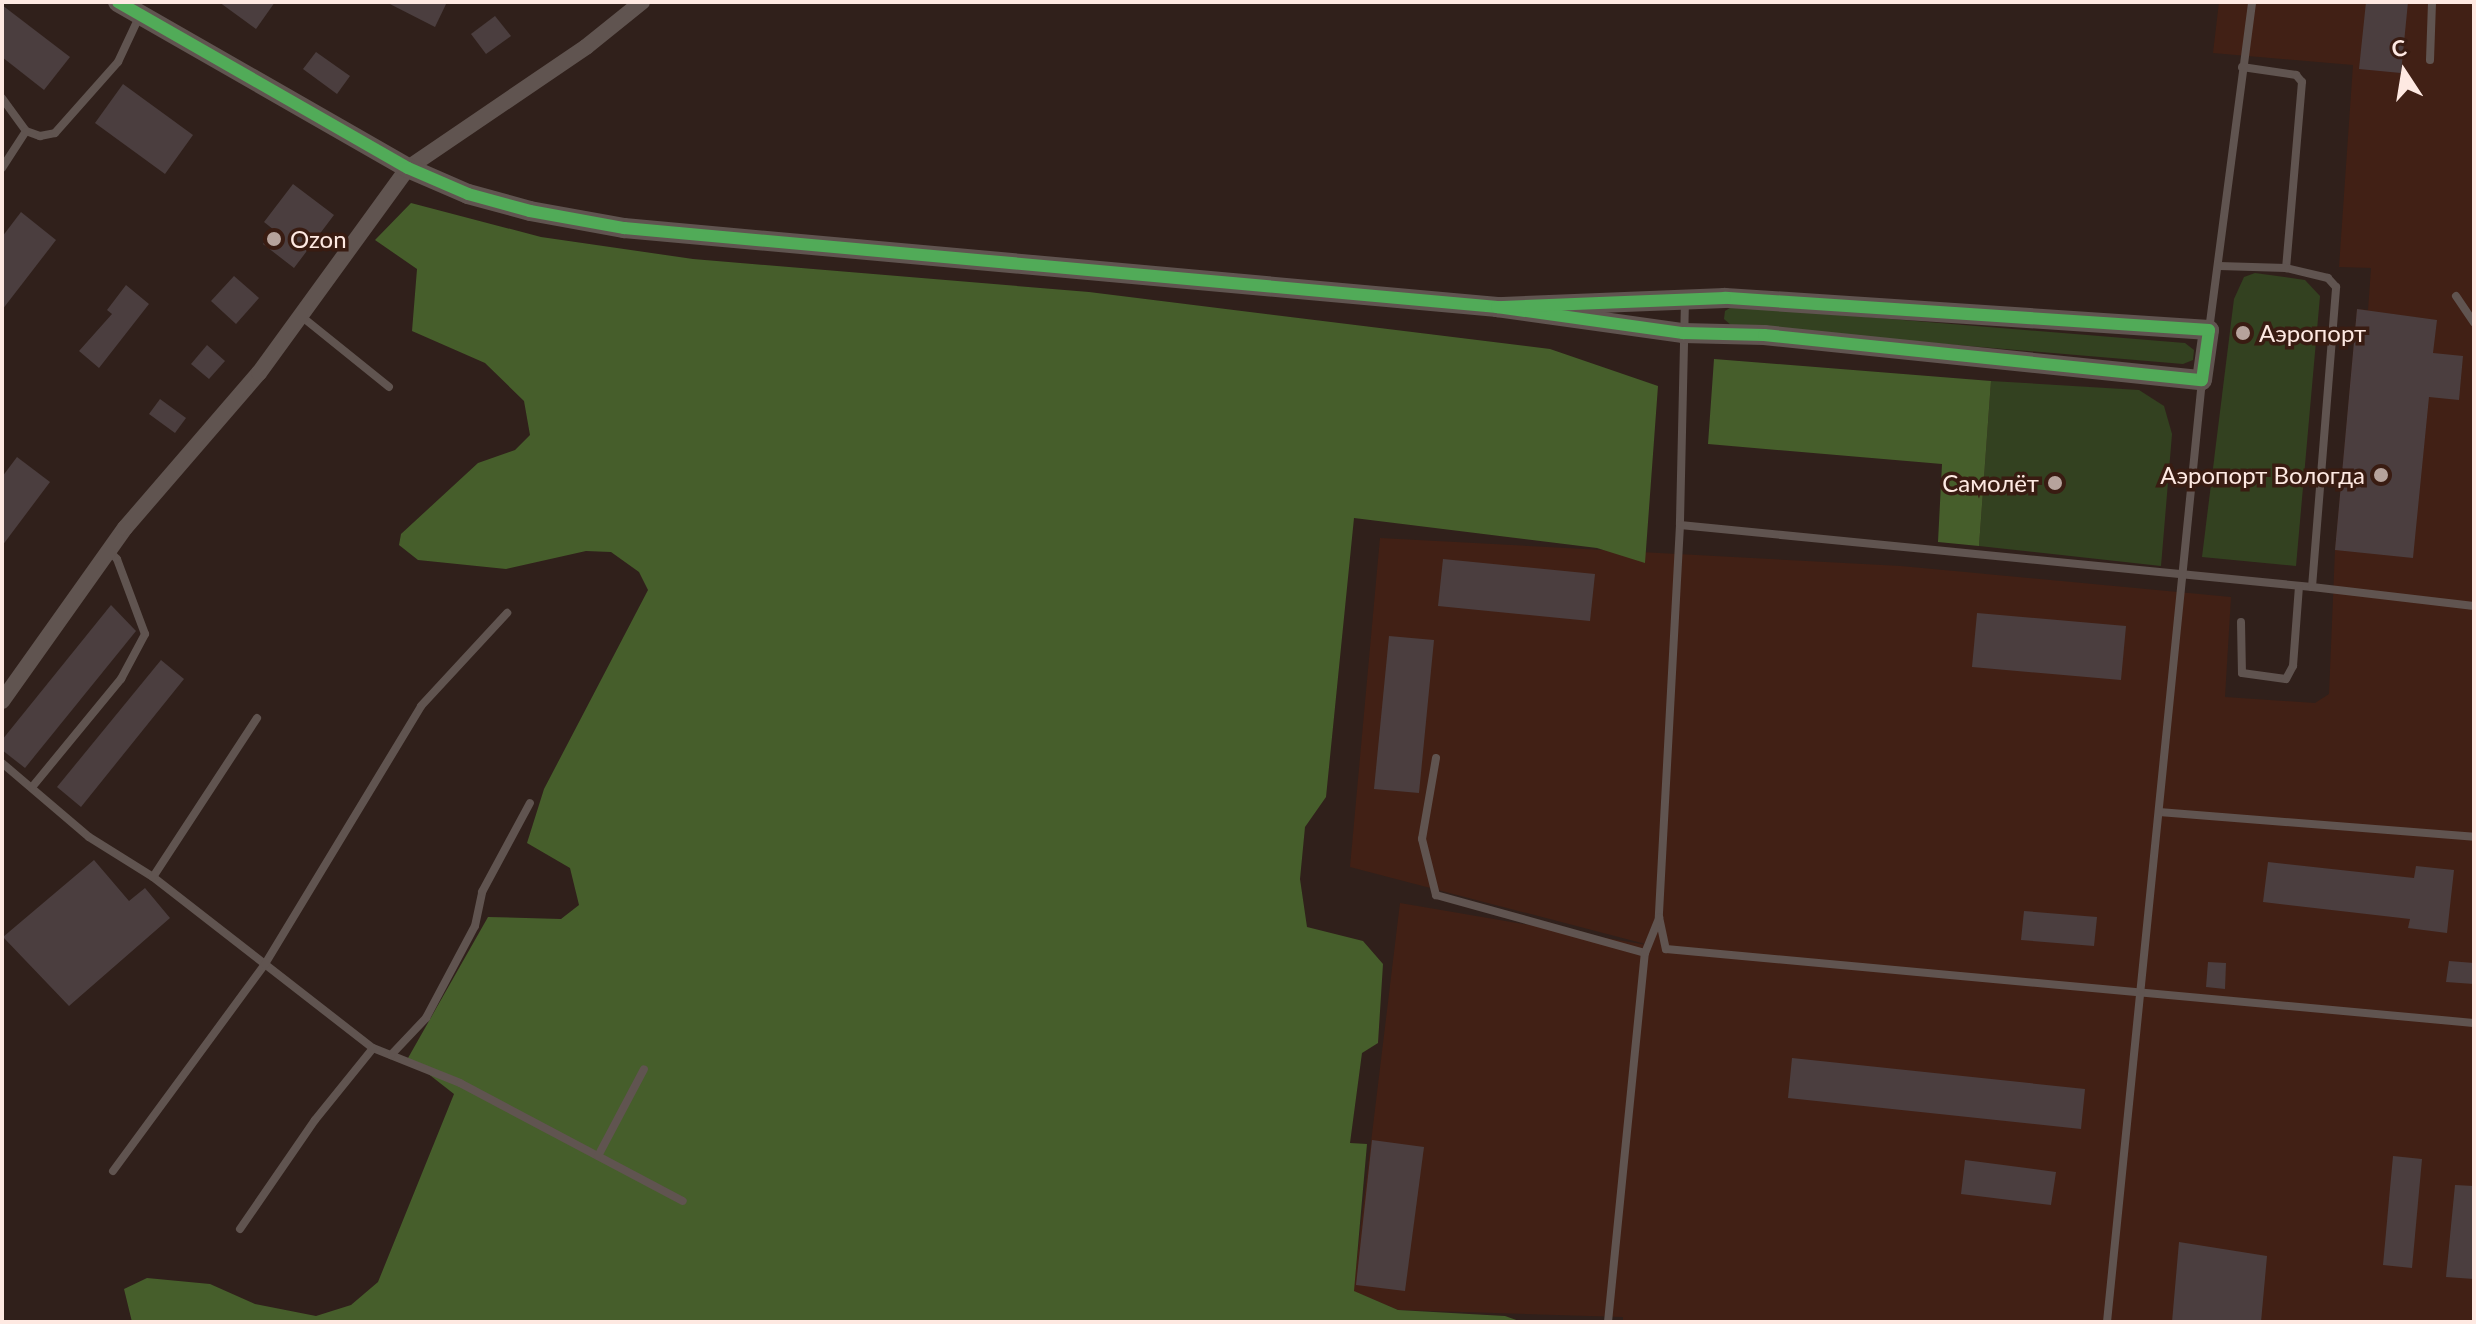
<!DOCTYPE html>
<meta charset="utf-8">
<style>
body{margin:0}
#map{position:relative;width:2476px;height:1324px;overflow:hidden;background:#30201b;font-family:Lato,sans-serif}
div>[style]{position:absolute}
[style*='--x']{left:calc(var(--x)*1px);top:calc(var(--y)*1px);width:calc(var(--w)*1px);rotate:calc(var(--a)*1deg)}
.built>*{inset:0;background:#412015}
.green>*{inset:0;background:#334120}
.forest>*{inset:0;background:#465e2b}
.building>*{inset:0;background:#4b3e3f}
.service>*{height:8px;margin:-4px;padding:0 4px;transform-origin:4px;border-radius:4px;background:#605450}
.minor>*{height:16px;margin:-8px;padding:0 8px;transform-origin:8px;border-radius:8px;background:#605450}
.tertiary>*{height:20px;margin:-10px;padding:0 10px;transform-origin:10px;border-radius:10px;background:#605450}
.cycleway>*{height:12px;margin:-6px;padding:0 6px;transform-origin:6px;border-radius:6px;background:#51ab58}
.dots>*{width:22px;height:22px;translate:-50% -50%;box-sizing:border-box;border:4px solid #391c12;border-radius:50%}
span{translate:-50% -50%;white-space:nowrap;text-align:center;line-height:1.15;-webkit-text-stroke:7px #391c12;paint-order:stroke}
.poi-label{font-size:24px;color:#fee9e2}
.left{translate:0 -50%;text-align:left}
.right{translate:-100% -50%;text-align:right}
.frame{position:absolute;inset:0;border:4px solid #fee9e2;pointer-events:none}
.north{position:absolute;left:2364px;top:32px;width:80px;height:80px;-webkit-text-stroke:6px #391c12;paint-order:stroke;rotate:348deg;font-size:22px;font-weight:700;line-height:32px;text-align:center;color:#fee9e2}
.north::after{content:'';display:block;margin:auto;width:28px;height:36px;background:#fee9e2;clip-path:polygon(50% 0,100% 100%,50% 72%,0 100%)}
</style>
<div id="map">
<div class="built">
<div style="clip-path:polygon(2219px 2px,2474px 2px,2474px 1322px,1623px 1322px,1623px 1317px,1398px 1310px,1353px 1291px,1400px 903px,1653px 946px,1350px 867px,1380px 538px,1901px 566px,2231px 597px,2225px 697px,2315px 703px,2329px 694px,2335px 550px,2357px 309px,2368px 310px,2371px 268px,2339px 267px,2353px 65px,2213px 53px)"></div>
</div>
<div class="green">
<div style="clip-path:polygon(2255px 273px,2305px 280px,2320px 296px,2296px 566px,2202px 557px,2234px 299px,2244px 277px)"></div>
<div style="clip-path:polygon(1733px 306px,2185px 343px,2194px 350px,2193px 360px,2183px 364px,1732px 326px,1724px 319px,1725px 311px)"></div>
<div style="clip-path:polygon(1991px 381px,2139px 390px,2164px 406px,2172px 434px,2161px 566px,1979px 546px)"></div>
</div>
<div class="forest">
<div style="clip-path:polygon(411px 203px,541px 237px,693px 259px,1089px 292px,1550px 349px,1658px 386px,1645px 563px,1597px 548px,1354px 518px,1326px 797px,1305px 827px,1300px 879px,1307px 927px,1363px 941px,1383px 964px,1378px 1043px,1362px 1053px,1350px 1143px,1367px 1144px,1354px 1291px,1398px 1310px,1505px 1316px,1522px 1322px,132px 1322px,124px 1289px,147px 1278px,210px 1284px,255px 1304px,316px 1316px,351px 1305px,378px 1282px,454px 1094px,408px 1058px,488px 917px,561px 919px,579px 905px,570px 868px,527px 843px,544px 789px,648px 590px,639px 572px,611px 552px,586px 551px,506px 569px,418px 560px,399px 545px,401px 534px,478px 463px,515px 450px,530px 435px,524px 401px,485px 363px,412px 331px,417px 269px,375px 240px)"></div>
<div style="clip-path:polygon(1714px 359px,1991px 381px,1979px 546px,1938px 542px,1942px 464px,1708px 444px)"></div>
</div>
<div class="building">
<div style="clip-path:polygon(219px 2px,275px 2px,256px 29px)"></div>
<div style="clip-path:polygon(386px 2px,447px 2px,435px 27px)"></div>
<div style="clip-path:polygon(2366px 2px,2408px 2px,2401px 73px,2359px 69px)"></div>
<div style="clip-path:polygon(2px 5px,70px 57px,44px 90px,2px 57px)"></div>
<div style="clip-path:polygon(495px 16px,511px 36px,486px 54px,471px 34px)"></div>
<div style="clip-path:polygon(316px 52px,350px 76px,337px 94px,303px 69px)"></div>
<div style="clip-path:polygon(123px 84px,193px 135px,165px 174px,95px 123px)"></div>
<div style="clip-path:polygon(293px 184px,334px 215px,294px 268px,263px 244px,274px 230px,264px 222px)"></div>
<div style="clip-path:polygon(21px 212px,56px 240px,2px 310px,2px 237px)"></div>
<div style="clip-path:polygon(234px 276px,259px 298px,236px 324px,211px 301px)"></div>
<div style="clip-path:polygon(126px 285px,149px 304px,99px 368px,79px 351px,112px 314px,107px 310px)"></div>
<div style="clip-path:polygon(2357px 309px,2437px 320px,2433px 353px,2463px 356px,2459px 400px,2429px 397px,2413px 558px,2335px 550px)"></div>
<div style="clip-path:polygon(207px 345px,225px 361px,209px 379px,191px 364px)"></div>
<div style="clip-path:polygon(160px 399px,186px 418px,175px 433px,149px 414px)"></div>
<div style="clip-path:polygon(17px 457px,50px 482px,2px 546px,2px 477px)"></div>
<div style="clip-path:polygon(1443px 559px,1595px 574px,1590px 621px,1438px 606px)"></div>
<div style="clip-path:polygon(111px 605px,136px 631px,25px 768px,2px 750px,2px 740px)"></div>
<div style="clip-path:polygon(1977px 613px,2126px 626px,2121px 680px,1972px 667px)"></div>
<div style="clip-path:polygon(1389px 636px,1434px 640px,1419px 793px,1374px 789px)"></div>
<div style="clip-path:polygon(161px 660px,184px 679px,81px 807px,57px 787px)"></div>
<div style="clip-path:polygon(94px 860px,129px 901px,145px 888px,170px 918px,69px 1006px,3px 937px)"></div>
<div style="clip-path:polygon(2268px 862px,2414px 878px,2416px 866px,2454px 870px,2447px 933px,2408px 928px,2410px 919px,2263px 902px)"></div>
<div style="clip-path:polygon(2024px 911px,2097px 917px,2094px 946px,2021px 940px)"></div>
<div style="clip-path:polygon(2449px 961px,2474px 963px,2474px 984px,2446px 982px)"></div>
<div style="clip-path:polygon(2208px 962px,2226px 963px,2225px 989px,2206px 987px)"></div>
<div style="clip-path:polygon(1792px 1058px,2085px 1089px,2081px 1129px,1788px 1098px)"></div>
<div style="clip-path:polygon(1372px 1140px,1424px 1147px,1405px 1291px,1356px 1285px)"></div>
<div style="clip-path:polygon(2393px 1156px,2422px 1159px,2412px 1268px,2383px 1265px)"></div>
<div style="clip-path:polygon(1965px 1160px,2056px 1172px,2051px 1205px,1961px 1194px)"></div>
<div style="clip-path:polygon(2455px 1185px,2474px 1186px,2474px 1279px,2446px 1277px)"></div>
<div style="clip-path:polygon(2179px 1242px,2267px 1256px,2261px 1322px,2172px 1322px)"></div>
</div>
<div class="service">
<div style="--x:2430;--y:60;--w:58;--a:-88"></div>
<div style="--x:2242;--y:67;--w:55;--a:8.4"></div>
<div style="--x:2296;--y:75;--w:9;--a:49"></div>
<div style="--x:2302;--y:82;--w:187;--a:94.9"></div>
<div style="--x:2;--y:98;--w:41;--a:54"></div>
<div style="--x:26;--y:131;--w:15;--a:20"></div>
<div style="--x:40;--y:136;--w:15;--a:-11"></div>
<div style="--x:55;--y:133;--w:95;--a:-48.4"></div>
<div style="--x:118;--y:62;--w:52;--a:-64.9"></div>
<div style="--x:2;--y:168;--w:44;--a:-57"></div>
<div style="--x:2456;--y:296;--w:32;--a:56"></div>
<div style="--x:1685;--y:300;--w:225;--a:91.3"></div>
<div style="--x:1680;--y:525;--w:393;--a:93.1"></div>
<div style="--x:1659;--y:917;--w:33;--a:78"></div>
<div style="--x:1666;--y:949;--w:811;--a:5.23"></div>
<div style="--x:301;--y:316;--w:113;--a:38.9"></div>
<div style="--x:2209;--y:330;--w:331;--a:-82.5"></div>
<div style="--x:1680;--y:525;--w:635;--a:5.6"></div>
<div style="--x:2312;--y:587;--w:301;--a:-85.4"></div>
<div style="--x:2336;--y:287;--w:12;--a:-132"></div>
<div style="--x:2328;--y:278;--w:43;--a:-166.6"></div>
<div style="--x:2286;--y:268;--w:67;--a:-178.3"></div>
<div style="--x:2312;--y:587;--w:163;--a:6.7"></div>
<div style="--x:2241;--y:622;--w:51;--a:88.9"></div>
<div style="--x:2242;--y:673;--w:44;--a:7.8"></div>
<div style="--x:2286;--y:679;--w:15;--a:-62"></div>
<div style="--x:2293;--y:666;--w:80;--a:-85.7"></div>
<div style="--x:1436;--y:758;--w:82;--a:99.8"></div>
<div style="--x:1422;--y:839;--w:58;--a:76"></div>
<div style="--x:1436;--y:895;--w:217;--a:15.5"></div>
<div style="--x:2;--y:763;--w:114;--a:40.4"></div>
<div style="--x:89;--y:837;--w:75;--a:32"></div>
<div style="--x:153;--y:877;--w:279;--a:37.9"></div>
<div style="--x:373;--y:1048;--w:94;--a:21.9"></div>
<div style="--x:460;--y:1083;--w:252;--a:27.9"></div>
<div style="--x:33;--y:786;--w:139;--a:-50.6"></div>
<div style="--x:121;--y:679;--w:51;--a:-61.9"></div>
<div style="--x:145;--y:634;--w:80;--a:-110.5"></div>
<div style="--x:117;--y:559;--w:11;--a:-135"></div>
<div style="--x:2159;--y:812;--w:316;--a:4.5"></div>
<div style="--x:153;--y:877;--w:190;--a:-56.8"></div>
<div style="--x:391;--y:1055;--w:51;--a:-46.6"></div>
<div style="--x:426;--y:1018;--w:104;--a:-62"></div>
<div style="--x:475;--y:926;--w:35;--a:-78"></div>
<div style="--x:482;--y:892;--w:101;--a:-61.7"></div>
<div style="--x:598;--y:1156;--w:98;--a:-62.1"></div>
<div style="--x:113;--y:1171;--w:257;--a:-53.7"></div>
<div style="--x:265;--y:964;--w:301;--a:-58.8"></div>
<div style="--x:421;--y:706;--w:127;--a:-47.2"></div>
<div style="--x:240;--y:1229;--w:132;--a:-55.5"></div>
<div style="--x:315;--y:1120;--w:92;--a:-51.1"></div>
<div style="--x:1608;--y:1322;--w:371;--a:-84.3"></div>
<div style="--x:1645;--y:953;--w:38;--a:-68"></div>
<div style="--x:2107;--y:1322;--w:947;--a:-84.24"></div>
</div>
<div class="minor">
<div style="--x:2;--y:701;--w:212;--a:-54.6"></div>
<div style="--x:125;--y:528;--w:205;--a:-49.2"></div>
<div style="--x:259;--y:373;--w:253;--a:-54"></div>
<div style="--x:408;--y:168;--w:215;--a:-34.2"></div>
<div style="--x:586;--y:47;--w:72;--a:-38.8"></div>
</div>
<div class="tertiary">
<div style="--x:118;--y:2;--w:334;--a:29.8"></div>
<div style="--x:408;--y:168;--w:65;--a:23.4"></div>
<div style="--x:468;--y:194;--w:64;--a:15.3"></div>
<div style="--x:530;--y:211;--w:96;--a:10.3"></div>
<div style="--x:624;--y:228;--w:877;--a:5.17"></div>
<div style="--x:1497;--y:307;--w:188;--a:8"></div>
<div style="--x:1683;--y:333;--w:81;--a:1.4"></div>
<div style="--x:1764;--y:335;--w:440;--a:5.9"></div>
<div style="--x:2202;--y:380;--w:50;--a:-82"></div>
<div style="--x:2209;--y:330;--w:485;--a:-176.2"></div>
<div style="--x:1725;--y:298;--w:228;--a:177.7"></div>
</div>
<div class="cycleway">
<div style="--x:118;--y:2;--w:334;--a:29.8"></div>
<div style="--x:408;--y:168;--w:65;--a:23.4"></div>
<div style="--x:468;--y:194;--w:64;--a:15.3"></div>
<div style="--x:530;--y:211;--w:96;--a:10.3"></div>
<div style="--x:624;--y:228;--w:877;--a:5.17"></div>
<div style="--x:1497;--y:307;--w:188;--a:8"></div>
<div style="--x:1683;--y:333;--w:81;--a:1.4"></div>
<div style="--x:1764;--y:335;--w:440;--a:5.9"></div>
<div style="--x:2202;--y:380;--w:50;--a:-82"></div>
<div style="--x:2209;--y:330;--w:485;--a:-176.2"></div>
<div style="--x:1725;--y:298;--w:228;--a:177.7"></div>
</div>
<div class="dots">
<div style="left:274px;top:239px;background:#b6a39c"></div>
<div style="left:2243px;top:333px;background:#b6a39c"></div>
<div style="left:2381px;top:475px;background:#b6a39c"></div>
<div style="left:2055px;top:483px;background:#b6a39c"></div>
</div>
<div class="poi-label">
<span class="left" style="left:290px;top:239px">Ozon</span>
<span class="left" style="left:2259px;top:333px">Аэропорт</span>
<span class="right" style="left:2365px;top:475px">Аэропорт Вологда</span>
<span class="right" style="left:2039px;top:483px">Самолёт</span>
</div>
<div class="frame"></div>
<div class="north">С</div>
</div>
